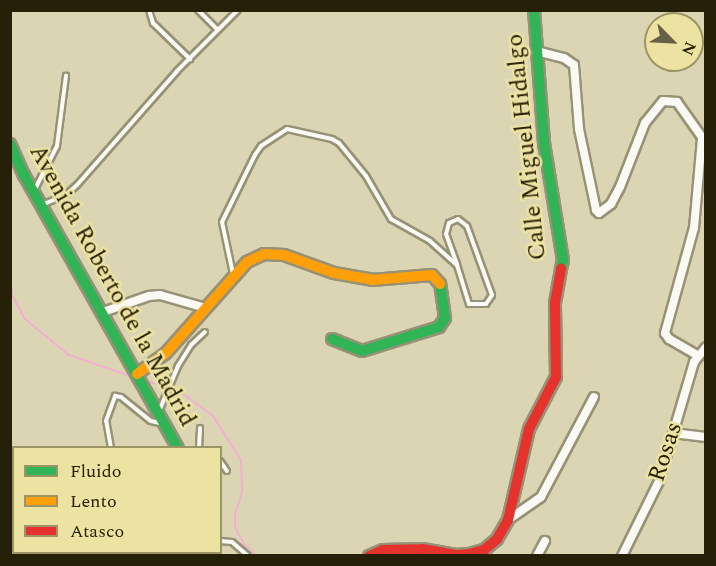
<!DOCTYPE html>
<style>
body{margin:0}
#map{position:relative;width:716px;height:566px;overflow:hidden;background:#dbd5b3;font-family:Spectral,serif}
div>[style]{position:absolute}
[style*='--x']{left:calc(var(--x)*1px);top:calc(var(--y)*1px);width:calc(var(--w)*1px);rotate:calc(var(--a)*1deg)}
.stream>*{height:2px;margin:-1px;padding:0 1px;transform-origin:1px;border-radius:1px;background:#f4afd2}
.roads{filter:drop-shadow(2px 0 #979276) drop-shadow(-2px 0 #979276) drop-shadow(0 2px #979276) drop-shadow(0 -2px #979276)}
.lane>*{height:4px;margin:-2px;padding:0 2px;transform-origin:2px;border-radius:2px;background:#faf9f4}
.street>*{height:8px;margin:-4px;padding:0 4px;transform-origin:4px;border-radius:4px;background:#faf9f4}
.fast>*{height:10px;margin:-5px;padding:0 5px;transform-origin:5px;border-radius:5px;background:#30b455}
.slow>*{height:10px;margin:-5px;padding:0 5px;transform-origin:5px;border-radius:5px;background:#ff9f0a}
.jam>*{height:10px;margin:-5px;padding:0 5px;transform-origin:5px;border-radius:5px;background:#e5322d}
span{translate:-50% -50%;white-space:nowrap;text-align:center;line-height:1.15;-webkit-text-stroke:5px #ece2a2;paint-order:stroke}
.street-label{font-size:24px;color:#252007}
.frame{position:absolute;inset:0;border:12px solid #252007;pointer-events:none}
.legend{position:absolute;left:12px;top:446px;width:210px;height:108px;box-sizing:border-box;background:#ece2a2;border:2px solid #9c9464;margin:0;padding:8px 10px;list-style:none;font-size:18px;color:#252007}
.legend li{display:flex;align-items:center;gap:12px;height:30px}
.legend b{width:30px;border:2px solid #9c9464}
.north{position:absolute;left:644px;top:12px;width:60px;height:60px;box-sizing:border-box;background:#ece2a2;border:2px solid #9c9464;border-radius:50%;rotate:114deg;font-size:16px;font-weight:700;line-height:24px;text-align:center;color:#252007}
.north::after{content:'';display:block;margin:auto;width:21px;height:27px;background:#655f43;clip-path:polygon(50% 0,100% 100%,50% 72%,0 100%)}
</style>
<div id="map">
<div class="stream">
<div style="--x:10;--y:278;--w:17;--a:83"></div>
<div style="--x:12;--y:295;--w:27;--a:62"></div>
<div style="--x:25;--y:319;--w:57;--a:39.3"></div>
<div style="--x:69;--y:355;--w:61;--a:19"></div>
<div style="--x:147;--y:381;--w:19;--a:18"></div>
<div style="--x:180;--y:392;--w:41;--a:36"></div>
<div style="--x:213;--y:416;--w:52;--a:57.5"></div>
<div style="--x:241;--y:460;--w:33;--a:88"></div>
<div style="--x:242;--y:493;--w:21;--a:109"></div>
<div style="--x:235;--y:513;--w:14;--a:90"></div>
<div style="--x:235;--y:527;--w:19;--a:62"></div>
<div style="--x:244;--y:544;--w:18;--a:43"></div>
</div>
<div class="roads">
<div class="lane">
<div style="--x:149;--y:10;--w:14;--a:73"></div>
<div style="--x:153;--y:23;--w:52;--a:44.2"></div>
<div style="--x:198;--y:10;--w:28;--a:45"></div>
<div style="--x:35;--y:189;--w:48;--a:-62.9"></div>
<div style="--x:57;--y:146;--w:71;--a:-82.7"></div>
<div style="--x:44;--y:204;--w:25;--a:-23"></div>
<div style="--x:67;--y:194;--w:13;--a:-42"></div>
<div style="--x:77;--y:185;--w:152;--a:-48.7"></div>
<div style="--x:177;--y:71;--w:86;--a:-45"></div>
<div style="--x:233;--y:274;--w:53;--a:-101.9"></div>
<div style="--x:222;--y:222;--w:75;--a:-63.8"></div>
<div style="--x:255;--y:155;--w:11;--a:-56"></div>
<div style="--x:261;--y:146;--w:31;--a:-33"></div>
<div style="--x:287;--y:129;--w:46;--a:12.5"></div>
<div style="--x:332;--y:139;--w:8;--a:30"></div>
<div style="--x:339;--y:143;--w:43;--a:50.7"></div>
<div style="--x:366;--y:176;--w:50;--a:59.8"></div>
<div style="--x:391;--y:219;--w:45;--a:29.4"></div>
<div style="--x:430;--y:241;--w:36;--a:42"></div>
<div style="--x:457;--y:265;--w:41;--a:72.9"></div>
<div style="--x:469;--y:304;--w:17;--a:0"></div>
<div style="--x:486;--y:304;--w:11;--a:-56"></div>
<div style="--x:492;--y:295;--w:73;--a:-109.9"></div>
<div style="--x:467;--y:226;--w:11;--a:-142"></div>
<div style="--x:458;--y:219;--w:10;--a:156"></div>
<div style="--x:449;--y:223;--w:11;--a:105"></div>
<div style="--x:446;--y:234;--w:33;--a:70"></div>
<div style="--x:160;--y:409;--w:47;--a:-67.3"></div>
<div style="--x:178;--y:366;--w:25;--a:-58"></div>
<div style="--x:191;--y:345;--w:19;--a:-43"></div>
<div style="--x:111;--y:448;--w:27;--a:-100"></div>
<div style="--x:106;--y:421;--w:27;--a:-70"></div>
<div style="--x:115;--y:396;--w:6;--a:9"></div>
<div style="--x:121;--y:397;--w:38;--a:39"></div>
<div style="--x:151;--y:421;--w:9;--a:13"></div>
<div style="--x:199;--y:448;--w:20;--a:-87"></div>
<div style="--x:220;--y:461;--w:12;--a:55"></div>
<div style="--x:220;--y:541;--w:12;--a:5"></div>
<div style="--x:232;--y:542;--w:21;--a:41"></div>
</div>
<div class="street">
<div style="--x:536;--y:51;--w:29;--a:14"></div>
<div style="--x:564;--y:58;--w:12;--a:35"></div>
<div style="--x:574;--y:65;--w:64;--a:85.5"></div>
<div style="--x:579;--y:129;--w:83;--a:78.1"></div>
<div style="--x:596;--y:210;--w:4;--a:45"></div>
<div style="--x:599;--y:213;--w:15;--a:-37"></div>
<div style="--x:611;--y:204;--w:19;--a:-62"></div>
<div style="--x:620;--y:187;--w:69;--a:-68.7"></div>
<div style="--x:645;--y:123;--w:28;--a:-51"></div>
<div style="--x:663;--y:101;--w:14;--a:4"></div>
<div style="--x:677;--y:102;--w:50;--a:54.7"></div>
<div style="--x:103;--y:312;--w:49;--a:-19.2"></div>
<div style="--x:149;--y:296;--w:11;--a:-5"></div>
<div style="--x:160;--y:295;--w:48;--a:15.8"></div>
<div style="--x:697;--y:355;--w:32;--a:-150"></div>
<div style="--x:669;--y:339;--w:7;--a:-124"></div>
<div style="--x:665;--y:333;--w:109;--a:-74.6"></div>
<div style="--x:694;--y:228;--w:89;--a:-84.9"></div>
<div style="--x:673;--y:433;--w:33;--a:7"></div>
<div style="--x:508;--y:520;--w:40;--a:-34.9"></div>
<div style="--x:541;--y:497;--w:113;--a:-62.1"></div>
<div style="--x:537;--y:556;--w:17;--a:-62"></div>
<div style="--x:622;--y:556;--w:84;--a:-63.7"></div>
<div style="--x:659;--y:481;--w:124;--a:-73.6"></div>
<div style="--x:694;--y:362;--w:19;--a:-51"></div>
</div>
<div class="fast">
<div style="--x:534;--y:10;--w:133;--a:85.7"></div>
<div style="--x:544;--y:143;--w:119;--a:80.8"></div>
<div style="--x:563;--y:260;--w:9;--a:103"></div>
<div style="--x:10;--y:144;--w:34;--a:66"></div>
<div style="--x:24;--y:175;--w:313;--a:60.6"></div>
<div style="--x:332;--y:339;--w:32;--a:22"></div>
<div style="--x:362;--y:351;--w:81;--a:-17.3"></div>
<div style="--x:439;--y:327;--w:11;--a:-56"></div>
<div style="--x:445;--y:318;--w:34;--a:-98"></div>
</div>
<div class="slow">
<div style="--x:137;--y:374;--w:34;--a:-36"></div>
<div style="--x:165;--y:354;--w:123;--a:-48.3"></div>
<div style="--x:247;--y:262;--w:19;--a:-25"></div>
<div style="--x:264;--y:254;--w:20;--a:3"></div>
<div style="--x:284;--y:255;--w:53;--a:19.8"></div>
<div style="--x:334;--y:273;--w:39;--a:10"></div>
<div style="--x:372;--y:280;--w:60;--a:-4.8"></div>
<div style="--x:432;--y:275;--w:12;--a:48"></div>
<div style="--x:213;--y:552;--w:4;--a:90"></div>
</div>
<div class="jam">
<div style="--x:369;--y:556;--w:15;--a:-23"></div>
<div style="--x:383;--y:550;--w:39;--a:-1"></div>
<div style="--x:422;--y:549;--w:36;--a:10"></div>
<div style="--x:457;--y:555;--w:12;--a:-5"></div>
<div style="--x:469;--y:554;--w:16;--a:-15"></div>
<div style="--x:484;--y:550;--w:17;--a:-40"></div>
<div style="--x:497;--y:539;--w:22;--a:-60"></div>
<div style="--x:508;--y:520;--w:93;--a:-77"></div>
<div style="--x:529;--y:429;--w:59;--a:-62.6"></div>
<div style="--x:556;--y:377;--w:74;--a:-90.8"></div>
<div style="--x:555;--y:303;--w:35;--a:-80"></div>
</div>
</div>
<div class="street-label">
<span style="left:527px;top:147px;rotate:-96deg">Calle Miguel Hidalgo</span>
<span style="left:112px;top:286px;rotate:61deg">Avenida Roberto de la Madrid</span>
<span style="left:666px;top:452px;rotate:-72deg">Rosas</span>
</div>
<div class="frame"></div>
<ul class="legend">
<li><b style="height:8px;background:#30b455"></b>Fluido</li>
<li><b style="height:8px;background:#ff9f0a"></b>Lento</li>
<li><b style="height:8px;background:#e5322d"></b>Atasco</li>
</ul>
<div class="north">N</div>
</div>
